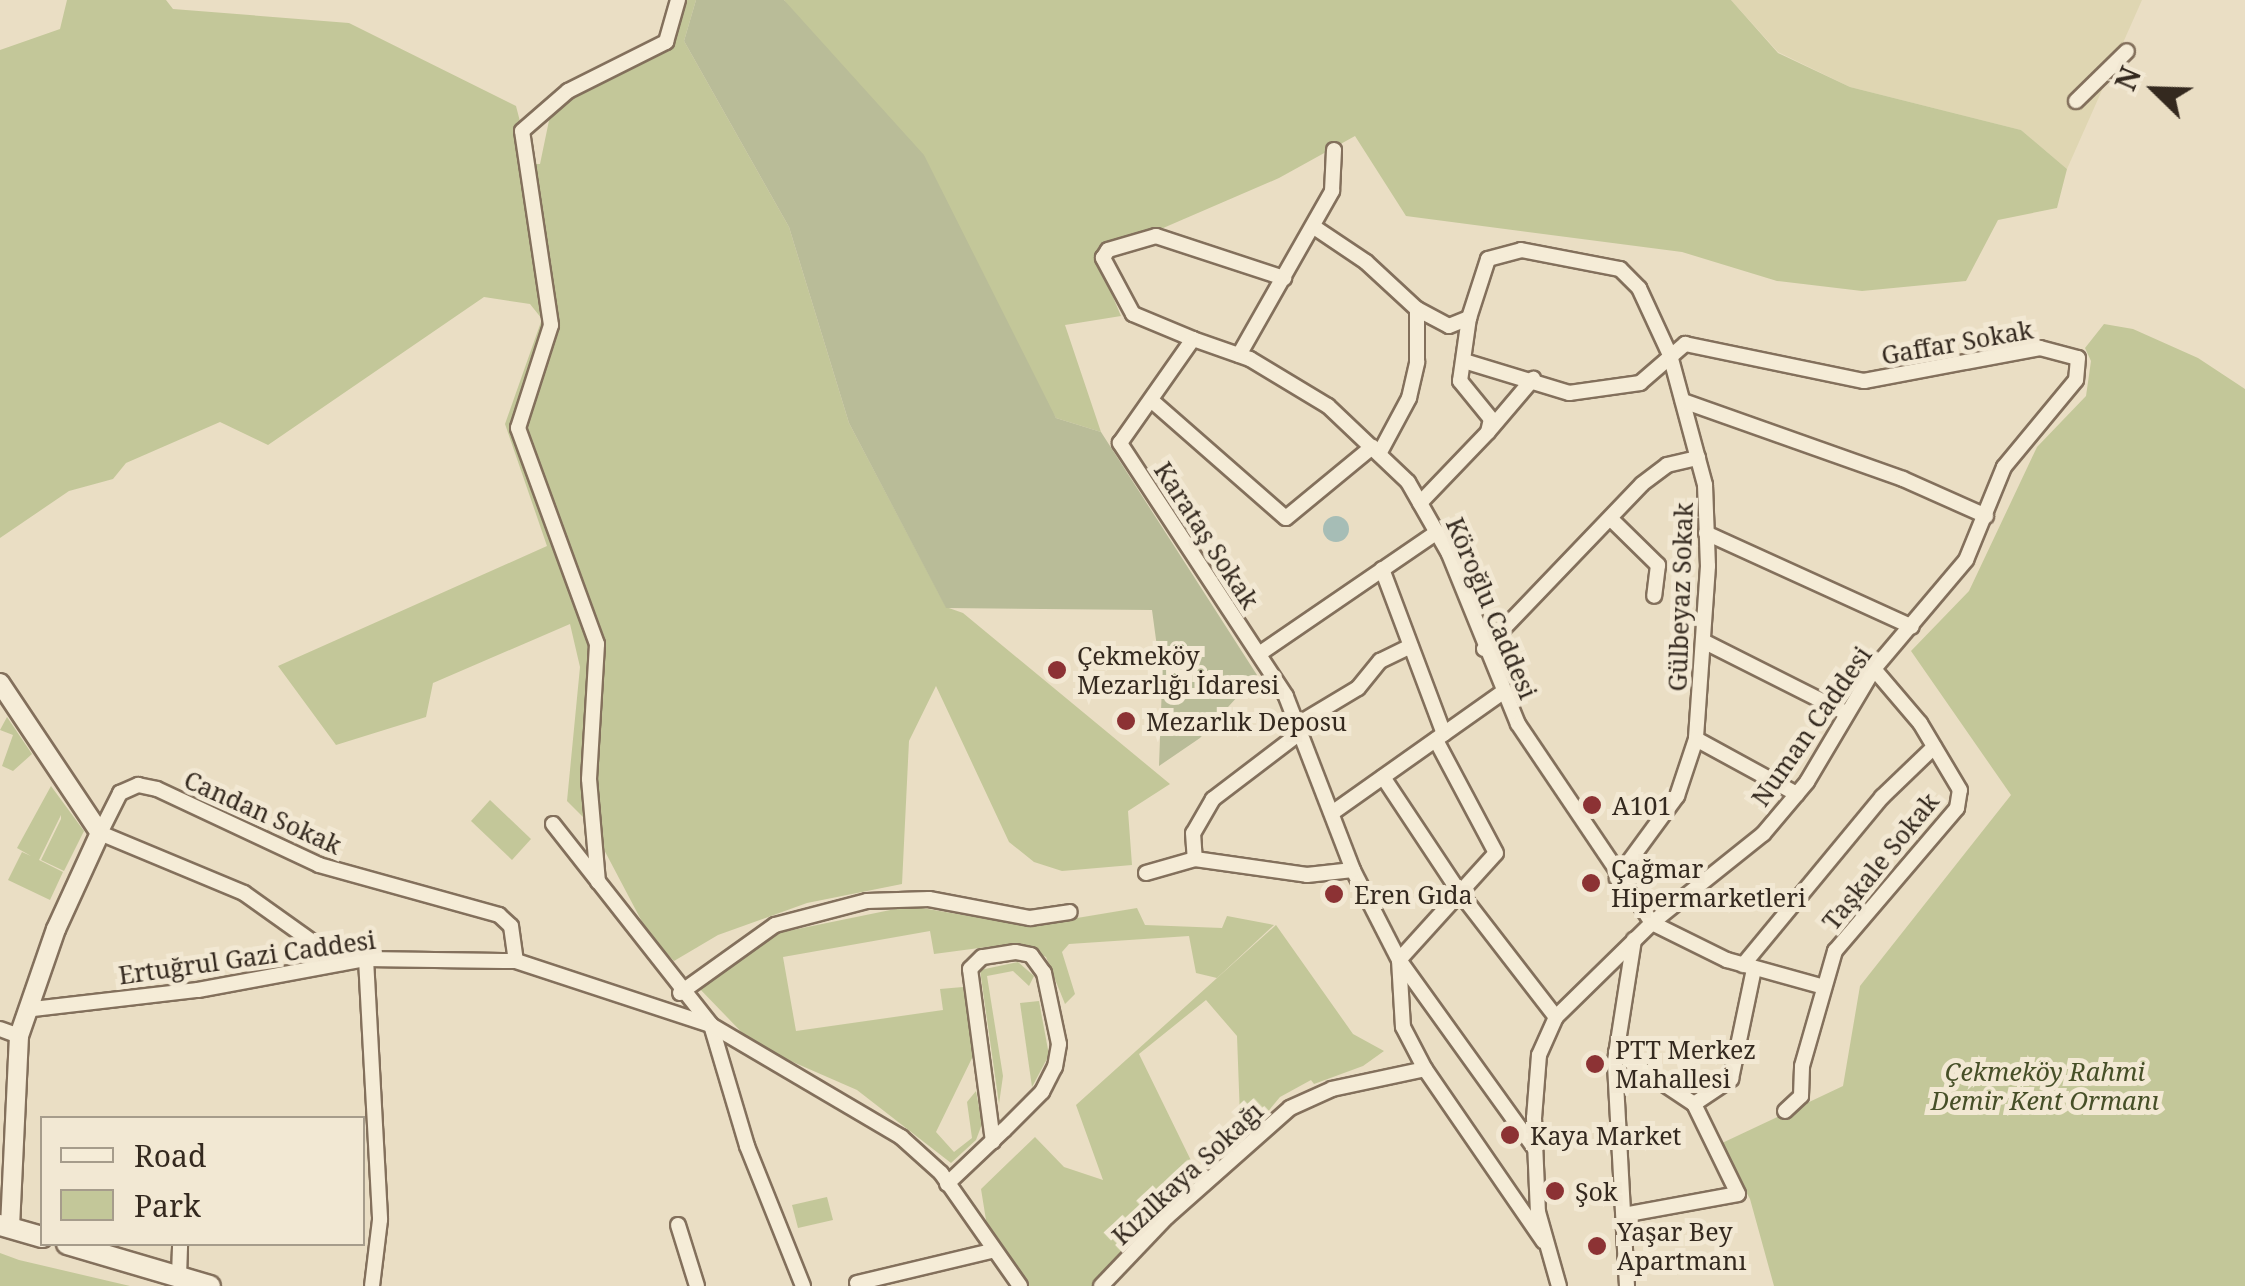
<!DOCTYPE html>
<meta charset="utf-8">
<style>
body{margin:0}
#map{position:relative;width:2245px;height:1286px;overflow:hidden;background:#eadec4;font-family:"Noto Serif",serif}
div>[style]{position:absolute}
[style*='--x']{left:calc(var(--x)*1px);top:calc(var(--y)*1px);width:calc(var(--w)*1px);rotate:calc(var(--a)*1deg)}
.farmland>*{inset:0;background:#dfd6b2}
.green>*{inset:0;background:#c3c799}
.cemetery>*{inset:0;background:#b9bc98}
.water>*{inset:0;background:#a6bdb6}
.round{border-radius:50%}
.roads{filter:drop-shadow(2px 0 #83705c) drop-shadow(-2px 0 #83705c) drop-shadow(0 2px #83705c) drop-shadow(0 -2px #83705c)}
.minor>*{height:14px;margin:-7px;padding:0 7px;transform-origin:7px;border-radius:7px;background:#f5ecd7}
.tertiary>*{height:18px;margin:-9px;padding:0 9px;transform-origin:9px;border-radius:9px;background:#f5ecd7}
.secondary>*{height:20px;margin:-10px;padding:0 10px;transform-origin:10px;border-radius:10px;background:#f5ecd7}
.dots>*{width:28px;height:28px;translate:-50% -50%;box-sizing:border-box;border:5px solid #f2e8d3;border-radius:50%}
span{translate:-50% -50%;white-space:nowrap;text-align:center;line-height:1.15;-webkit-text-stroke:10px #f2e8d3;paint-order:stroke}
.street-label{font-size:25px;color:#34291f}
.poi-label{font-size:25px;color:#34291f}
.left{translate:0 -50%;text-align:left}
.park-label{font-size:25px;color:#464f27;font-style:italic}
.legend{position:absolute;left:40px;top:1116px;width:325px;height:130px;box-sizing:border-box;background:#f2e8d3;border:2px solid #a69c8b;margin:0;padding:12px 18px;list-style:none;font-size:30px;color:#34291f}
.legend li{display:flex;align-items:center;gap:20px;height:50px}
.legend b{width:50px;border:2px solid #a69c8b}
.north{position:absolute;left:2105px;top:40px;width:100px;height:100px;-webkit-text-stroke:8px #f2e8d3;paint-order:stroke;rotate:293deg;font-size:28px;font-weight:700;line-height:40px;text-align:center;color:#34291f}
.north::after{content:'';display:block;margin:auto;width:35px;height:45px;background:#34291f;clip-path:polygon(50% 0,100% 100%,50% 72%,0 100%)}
</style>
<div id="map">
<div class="farmland">
<div style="clip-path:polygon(1731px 0,2142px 0,2067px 169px,2021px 130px,1850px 87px,1778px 52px)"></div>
</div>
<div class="green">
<div style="clip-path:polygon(67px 0,166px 0,173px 9px,349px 23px,516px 106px,531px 164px,540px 164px,552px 106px,659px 36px,669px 0,696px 0,684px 41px,789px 227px,849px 423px,946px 607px,963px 613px,1170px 784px,1128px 811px,1132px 865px,1062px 871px,1034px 862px,1009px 842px,936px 686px,909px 741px,902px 884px,807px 903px,718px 935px,674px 961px,649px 935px,591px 825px,567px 801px,580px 667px,570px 624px,433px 683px,426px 717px,336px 745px,278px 666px,547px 546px,505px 424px,542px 319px,530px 304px,484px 297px,268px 445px,220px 422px,126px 463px,113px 479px,69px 491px,0 538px,0 50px,60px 29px)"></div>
<div style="clip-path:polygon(784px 0,1731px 0,1778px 53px,1850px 87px,2021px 130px,2067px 169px,2057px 208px,1998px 220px,1966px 281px,1862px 291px,1777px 281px,1682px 252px,1406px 216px,1355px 136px,1279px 178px,1096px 257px,1121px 316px,1065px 325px,1101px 432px,1056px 418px)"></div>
<div style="clip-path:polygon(2104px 324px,2133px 329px,2198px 358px,2245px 389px,2245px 1286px,1774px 1286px,1750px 1199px,1720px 1144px,1843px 1086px,1860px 986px,2011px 795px,1911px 651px,1969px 591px,2037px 447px,2086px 396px,2091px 361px,2085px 348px)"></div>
<div style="clip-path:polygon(7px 717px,32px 754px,13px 771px,2px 766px,13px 735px,0 730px)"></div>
<div style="clip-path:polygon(51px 786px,84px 831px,64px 871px,41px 860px,61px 819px,61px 815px,39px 860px,63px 872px,50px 900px,8px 880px,22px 852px,31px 856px,17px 848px)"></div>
<div style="clip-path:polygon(490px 800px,531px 839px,512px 860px,471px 821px)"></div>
<div style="clip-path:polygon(910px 906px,1029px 926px,1137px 908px,1145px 925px,1222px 928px,1227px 916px,1274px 925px,1217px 978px,1196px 973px,1189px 936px,1069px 944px,1062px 952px,1075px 994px,1065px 1004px,1046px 957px,1017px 943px,934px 954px,930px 931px,783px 957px,796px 1031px,943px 1010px,940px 989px,963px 987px,974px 1054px,936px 1132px,954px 1152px,972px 1138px,967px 1102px,976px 1091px,982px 1124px,976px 1140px,951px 1163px,857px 1090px,754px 1045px,697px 986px,773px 934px)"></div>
<div style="clip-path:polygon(1276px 925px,1353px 1034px,1384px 1051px,1363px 1066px,1314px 1084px,1311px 1080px,1280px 1097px,1241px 1144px,1237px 1036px,1206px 1000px,1139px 1054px,1201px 1181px,1099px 1286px,1020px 1286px,991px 1251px,981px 1189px,1035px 1137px,1064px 1167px,1103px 1180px,1076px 1105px)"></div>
<div style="clip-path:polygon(1018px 962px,1034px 976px,1029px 986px,1013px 971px,987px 976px,1003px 1076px,999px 1104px,980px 970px)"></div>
<div style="clip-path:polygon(1039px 1001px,1049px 1055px,1032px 1087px,1020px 1003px)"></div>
<div style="clip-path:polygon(827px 1197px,833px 1220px,798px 1228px,792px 1205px)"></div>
<div style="clip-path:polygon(0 1253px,19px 1260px,130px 1286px,0 1286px)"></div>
</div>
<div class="cemetery">
<div style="clip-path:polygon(696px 0,784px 0,924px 155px,1056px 418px,1101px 432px,1257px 675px,1200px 738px,1159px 766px,1162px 684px,1152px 610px,946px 608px,849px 423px,789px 227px,684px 41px)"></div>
</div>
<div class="water">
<div class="round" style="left:1323px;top:516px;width:26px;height:26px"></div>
</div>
<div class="roads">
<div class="minor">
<div style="--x:2076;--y:101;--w:71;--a:-44.4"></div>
<div style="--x:1314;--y:227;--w:63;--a:33.9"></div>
<div style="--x:1366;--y:262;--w:69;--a:42.7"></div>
<div style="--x:1417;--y:309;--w:36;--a:28"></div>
<div style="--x:1449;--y:326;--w:22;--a:-22"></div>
<div style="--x:1469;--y:318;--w:62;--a:-72.1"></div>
<div style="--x:1488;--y:259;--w:34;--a:-15"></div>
<div style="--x:1521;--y:250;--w:101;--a:10.9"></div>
<div style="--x:1620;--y:269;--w:27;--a:45"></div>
<div style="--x:1639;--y:288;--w:74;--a:65.2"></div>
<div style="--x:1670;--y:355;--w:135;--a:74.9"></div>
<div style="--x:1705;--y:485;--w:81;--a:87.9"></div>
<div style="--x:1708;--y:566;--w:173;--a:94"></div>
<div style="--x:1696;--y:739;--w:60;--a:108.4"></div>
<div style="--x:1677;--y:796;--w:102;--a:126.2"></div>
<div style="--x:1193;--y:339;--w:65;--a:-157.4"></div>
<div style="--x:1133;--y:314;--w:64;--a:-118.2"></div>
<div style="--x:1103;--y:258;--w:9;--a:-58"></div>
<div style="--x:1108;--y:250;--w:50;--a:-16.3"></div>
<div style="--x:1156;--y:236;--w:135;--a:18.2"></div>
<div style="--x:1239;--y:355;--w:189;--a:-60.4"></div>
<div style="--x:1332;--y:191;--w:41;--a:-87.2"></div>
<div style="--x:1464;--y:361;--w:110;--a:16.9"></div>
<div style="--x:1569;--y:393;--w:72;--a:-8"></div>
<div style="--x:1640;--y:383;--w:60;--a:-40.9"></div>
<div style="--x:1685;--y:344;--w:183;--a:11.7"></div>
<div style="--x:1864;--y:381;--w:179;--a:-10.6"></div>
<div style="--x:2040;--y:348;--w:39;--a:15"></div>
<div style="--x:2078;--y:358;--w:22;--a:95"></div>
<div style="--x:2076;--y:380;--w:113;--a:129.6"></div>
<div style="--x:2004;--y:467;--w:100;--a:112.2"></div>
<div style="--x:1966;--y:560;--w:143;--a:130.2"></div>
<div style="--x:1874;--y:669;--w:131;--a:120.7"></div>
<div style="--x:1807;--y:782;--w:68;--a:130.2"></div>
<div style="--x:1763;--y:834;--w:142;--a:141.3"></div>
<div style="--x:1652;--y:923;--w:134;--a:135.6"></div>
<div style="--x:1556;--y:1017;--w:42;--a:114.1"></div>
<div style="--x:1539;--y:1055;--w:63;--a:94.5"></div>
<div style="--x:1534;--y:1118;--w:94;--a:87.6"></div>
<div style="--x:1538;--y:1212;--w:77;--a:74.2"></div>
<div style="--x:1151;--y:400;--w:179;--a:41.2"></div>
<div style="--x:1286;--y:518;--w:112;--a:-39.5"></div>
<div style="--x:1683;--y:401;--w:233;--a:19.5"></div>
<div style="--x:1903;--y:479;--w:91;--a:24"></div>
<div style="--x:1488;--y:432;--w:70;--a:-49.7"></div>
<div style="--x:1379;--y:454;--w:64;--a:-61.8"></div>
<div style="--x:1409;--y:398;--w:37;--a:-77"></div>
<div style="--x:1417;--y:362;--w:53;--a:-90"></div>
<div style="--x:1420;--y:503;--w:98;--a:-46.2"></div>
<div style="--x:1488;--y:432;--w:13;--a:-77"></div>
<div style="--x:1491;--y:419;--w:49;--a:-129.2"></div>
<div style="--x:1460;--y:381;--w:64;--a:-81.9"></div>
<div style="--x:1611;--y:519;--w:66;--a:44.4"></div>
<div style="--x:1658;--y:565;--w:31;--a:97"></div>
<div style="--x:1706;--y:533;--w:226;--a:24.5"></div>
<div style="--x:1382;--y:569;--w:176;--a:69.4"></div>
<div style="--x:1703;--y:641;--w:160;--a:26.7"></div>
<div style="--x:1484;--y:649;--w:228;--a:-46.2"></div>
<div style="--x:1642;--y:484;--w:31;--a:-37"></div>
<div style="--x:1667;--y:465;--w:32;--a:-13"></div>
<div style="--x:1259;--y:654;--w:216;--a:-34.4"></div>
<div style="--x:1298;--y:724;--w:70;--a:-31"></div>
<div style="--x:1358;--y:688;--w:35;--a:-51"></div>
<div style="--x:1380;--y:661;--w:34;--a:-26"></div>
<div style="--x:1301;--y:732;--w:111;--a:142.7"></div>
<div style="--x:1213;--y:799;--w:39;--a:120"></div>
<div style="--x:1193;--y:833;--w:26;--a:86"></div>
<div style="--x:1195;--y:859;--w:113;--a:8.1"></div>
<div style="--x:1307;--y:875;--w:46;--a:-6.2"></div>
<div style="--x:1696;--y:739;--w:115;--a:28.6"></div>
<div style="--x:1383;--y:777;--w:139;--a:56.4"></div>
<div style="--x:1460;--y:893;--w:157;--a:52.3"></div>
<div style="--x:1332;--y:813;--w:209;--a:-35.3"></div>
<div style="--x:553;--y:824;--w:256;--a:51.8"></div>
<div style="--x:711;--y:1025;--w:126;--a:73.4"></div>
<div style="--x:747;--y:1146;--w:151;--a:68.2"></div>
<div style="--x:1146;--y:873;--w:51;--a:-15.9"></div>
<div style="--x:598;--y:882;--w:103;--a:-95"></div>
<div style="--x:589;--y:779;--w:135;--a:-86.6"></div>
<div style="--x:597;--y:644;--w:230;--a:-110.1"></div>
<div style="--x:518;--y:428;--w:108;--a:-72.2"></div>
<div style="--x:551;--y:325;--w:196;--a:-98.5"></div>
<div style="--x:522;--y:131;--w:61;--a:-41"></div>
<div style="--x:568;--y:91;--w:110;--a:-26.6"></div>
<div style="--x:666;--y:42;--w:44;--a:-74.1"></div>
<div style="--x:366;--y:959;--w:261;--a:86.9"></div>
<div style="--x:380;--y:1220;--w:66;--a:96.9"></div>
<div style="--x:1399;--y:960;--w:67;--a:86.6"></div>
<div style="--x:1403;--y:1027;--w:47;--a:62.4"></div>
<div style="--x:1425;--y:1069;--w:209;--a:55.5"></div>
<div style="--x:1399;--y:960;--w:144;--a:-47.8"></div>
<div style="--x:1496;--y:853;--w:128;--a:-118"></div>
<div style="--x:342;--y:963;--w:120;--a:-144.5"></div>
<div style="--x:244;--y:893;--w:156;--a:-157.4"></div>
<div style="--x:100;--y:833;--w:45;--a:-63.4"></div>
<div style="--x:120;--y:793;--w:20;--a:-24"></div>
<div style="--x:138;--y:785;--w:19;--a:12"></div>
<div style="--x:157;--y:789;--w:179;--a:25.1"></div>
<div style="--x:319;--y:865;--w:187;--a:15.5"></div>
<div style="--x:499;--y:915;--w:16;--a:43"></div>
<div style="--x:511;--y:926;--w:35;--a:82"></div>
<div style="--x:1743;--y:965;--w:218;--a:-50.4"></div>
<div style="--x:1882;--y:797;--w:72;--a:-43.9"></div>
<div style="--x:680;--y:993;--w:117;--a:-35.6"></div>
<div style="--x:775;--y:925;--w:95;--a:-14.6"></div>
<div style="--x:867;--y:901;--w:62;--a:-1.8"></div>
<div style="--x:929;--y:899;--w:103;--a:10.7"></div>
<div style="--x:1030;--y:918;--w:40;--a:-8.5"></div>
<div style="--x:33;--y:1009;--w:166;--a:-6.6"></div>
<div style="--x:198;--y:990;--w:171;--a:-10.5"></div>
<div style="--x:366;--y:959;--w:150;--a:0.8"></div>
<div style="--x:516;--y:961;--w:205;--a:18.2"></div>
<div style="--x:711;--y:1025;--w:221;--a:30.5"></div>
<div style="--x:901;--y:1137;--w:54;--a:42"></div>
<div style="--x:941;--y:1173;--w:138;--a:55"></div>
<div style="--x:0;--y:1029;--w:20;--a:20"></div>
<div style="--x:1616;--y:1052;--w:94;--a:33.7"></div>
<div style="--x:1694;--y:1104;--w:100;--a:63.9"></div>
<div style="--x:1738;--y:1194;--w:116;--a:169.6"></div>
<div style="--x:1694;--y:1104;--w:45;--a:-34"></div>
<div style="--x:1731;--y:1079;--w:112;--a:-78.2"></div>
<div style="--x:1785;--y:1111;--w:22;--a:-43"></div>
<div style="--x:1801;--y:1096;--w:30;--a:-88"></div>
<div style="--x:1802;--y:1066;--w:120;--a:-74"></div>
<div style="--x:1835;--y:951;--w:188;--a:-49.5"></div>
<div style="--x:1957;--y:808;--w:18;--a:-81"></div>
<div style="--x:1960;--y:790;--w:78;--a:-120.8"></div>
<div style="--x:1920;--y:723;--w:71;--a:-130.4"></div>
<div style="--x:1535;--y:1149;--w:233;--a:-125.7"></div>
<div style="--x:1399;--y:960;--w:101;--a:-117.1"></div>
<div style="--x:1353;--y:870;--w:186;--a:-111.1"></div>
<div style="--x:1286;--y:696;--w:303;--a:-123.3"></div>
<div style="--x:1120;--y:443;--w:127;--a:-54.9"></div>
<div style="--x:1193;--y:339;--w:60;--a:19.3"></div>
<div style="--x:1250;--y:359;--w:91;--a:31.1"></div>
<div style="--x:1328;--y:406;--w:110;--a:43.5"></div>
<div style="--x:1408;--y:482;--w:83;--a:60.3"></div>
<div style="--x:1449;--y:554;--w:183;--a:67.9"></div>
<div style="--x:1518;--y:724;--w:240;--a:56"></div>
<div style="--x:1652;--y:923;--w:84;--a:26.3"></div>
<div style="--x:1727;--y:960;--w:98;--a:15.5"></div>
<div style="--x:947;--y:1184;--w:79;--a:-43.5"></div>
<div style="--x:1004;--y:1130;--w:54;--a:-45"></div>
<div style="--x:1042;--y:1092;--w:28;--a:-63"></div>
<div style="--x:1055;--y:1067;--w:23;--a:-80"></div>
<div style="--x:1059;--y:1044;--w:73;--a:-101.9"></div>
<div style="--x:1044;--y:973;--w:22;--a:-126"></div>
<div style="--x:1031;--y:955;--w:16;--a:-169"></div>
<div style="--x:1015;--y:952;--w:33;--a:171"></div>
<div style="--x:982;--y:957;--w:17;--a:135"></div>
<div style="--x:970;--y:969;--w:174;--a:82.4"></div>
<div style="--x:678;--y:1225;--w:64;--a:72.7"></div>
<div style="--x:179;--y:1276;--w:32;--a:-88"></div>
<div style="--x:857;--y:1283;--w:138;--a:-13.4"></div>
<div style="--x:1101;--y:1286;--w:95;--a:-46.3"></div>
<div style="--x:1167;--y:1217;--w:164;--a:-41.5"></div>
<div style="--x:1290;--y:1108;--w:46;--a:-24.3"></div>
<div style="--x:1332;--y:1089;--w:95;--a:-12.1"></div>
<div style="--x:1627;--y:1286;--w:225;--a:-93.1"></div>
<div style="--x:1615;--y:1061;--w:123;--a:-81.1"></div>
</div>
<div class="tertiary">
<div style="--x:0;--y:683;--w:180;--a:56.3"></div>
<div style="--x:100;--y:833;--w:106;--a:114.6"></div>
<div style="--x:56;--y:929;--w:113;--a:109.1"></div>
<div style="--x:19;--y:1036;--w:192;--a:92.7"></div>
</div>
<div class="secondary">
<div style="--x:0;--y:1225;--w:44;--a:15.9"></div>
<div style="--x:67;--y:1244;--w:149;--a:16.4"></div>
</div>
</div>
<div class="dots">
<div style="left:1057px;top:670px;background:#8c3234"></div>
<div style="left:1126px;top:721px;background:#8c3234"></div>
<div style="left:1592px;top:805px;background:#8c3234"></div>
<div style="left:1591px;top:883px;background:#8c3234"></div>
<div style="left:1334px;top:894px;background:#8c3234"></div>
<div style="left:1595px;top:1064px;background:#8c3234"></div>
<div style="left:1510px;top:1135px;background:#8c3234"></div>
<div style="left:1555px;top:1191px;background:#8c3234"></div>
<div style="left:1597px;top:1246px;background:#8c3234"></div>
</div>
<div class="street-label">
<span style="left:1957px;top:342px;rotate:-10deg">Gaffar Sokak</span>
<span style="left:1207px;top:535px;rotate:57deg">Karataş Sokak</span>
<span style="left:1680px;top:597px;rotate:-88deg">Gülbeyaz Sokak</span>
<span style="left:1492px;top:608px;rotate:67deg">Köroğlu Caddesi</span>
<span style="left:1811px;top:726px;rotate:-55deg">Numan Caddesi</span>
<span style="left:263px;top:812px;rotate:24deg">Candan Sokak</span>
<span style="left:1880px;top:861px;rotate:-51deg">Taşkale Sokak</span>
<span style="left:247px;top:957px;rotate:-8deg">Ertuğrul Gazi Caddesi</span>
<span style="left:1187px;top:1173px;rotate:-43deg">Kızılkaya Sokağı</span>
</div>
<div class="poi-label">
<span class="left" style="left:1077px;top:670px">Çekmeköy<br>Mezarlığı İdaresi</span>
<span class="left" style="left:1146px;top:721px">Mezarlık Deposu</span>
<span class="left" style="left:1612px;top:805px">A101</span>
<span class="left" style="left:1611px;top:883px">Çağmar<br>Hipermarketleri</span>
<span class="left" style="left:1354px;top:894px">Eren Gıda</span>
<span class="left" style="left:1615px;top:1064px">PTT Merkez<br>Mahallesi</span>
<span class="left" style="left:1530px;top:1135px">Kaya Market</span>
<span class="left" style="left:1575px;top:1191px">Şok</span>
<span class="left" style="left:1617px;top:1246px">Yaşar Bey<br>Apartmanı</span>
</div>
<div class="park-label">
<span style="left:2045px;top:1086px">Çekmeköy Rahmi<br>Demir Kent Ormanı</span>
</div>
<ul class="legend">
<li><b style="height:12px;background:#f5ecd7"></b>Road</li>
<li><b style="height:28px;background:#c3c799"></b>Park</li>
</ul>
<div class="north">N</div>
</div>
